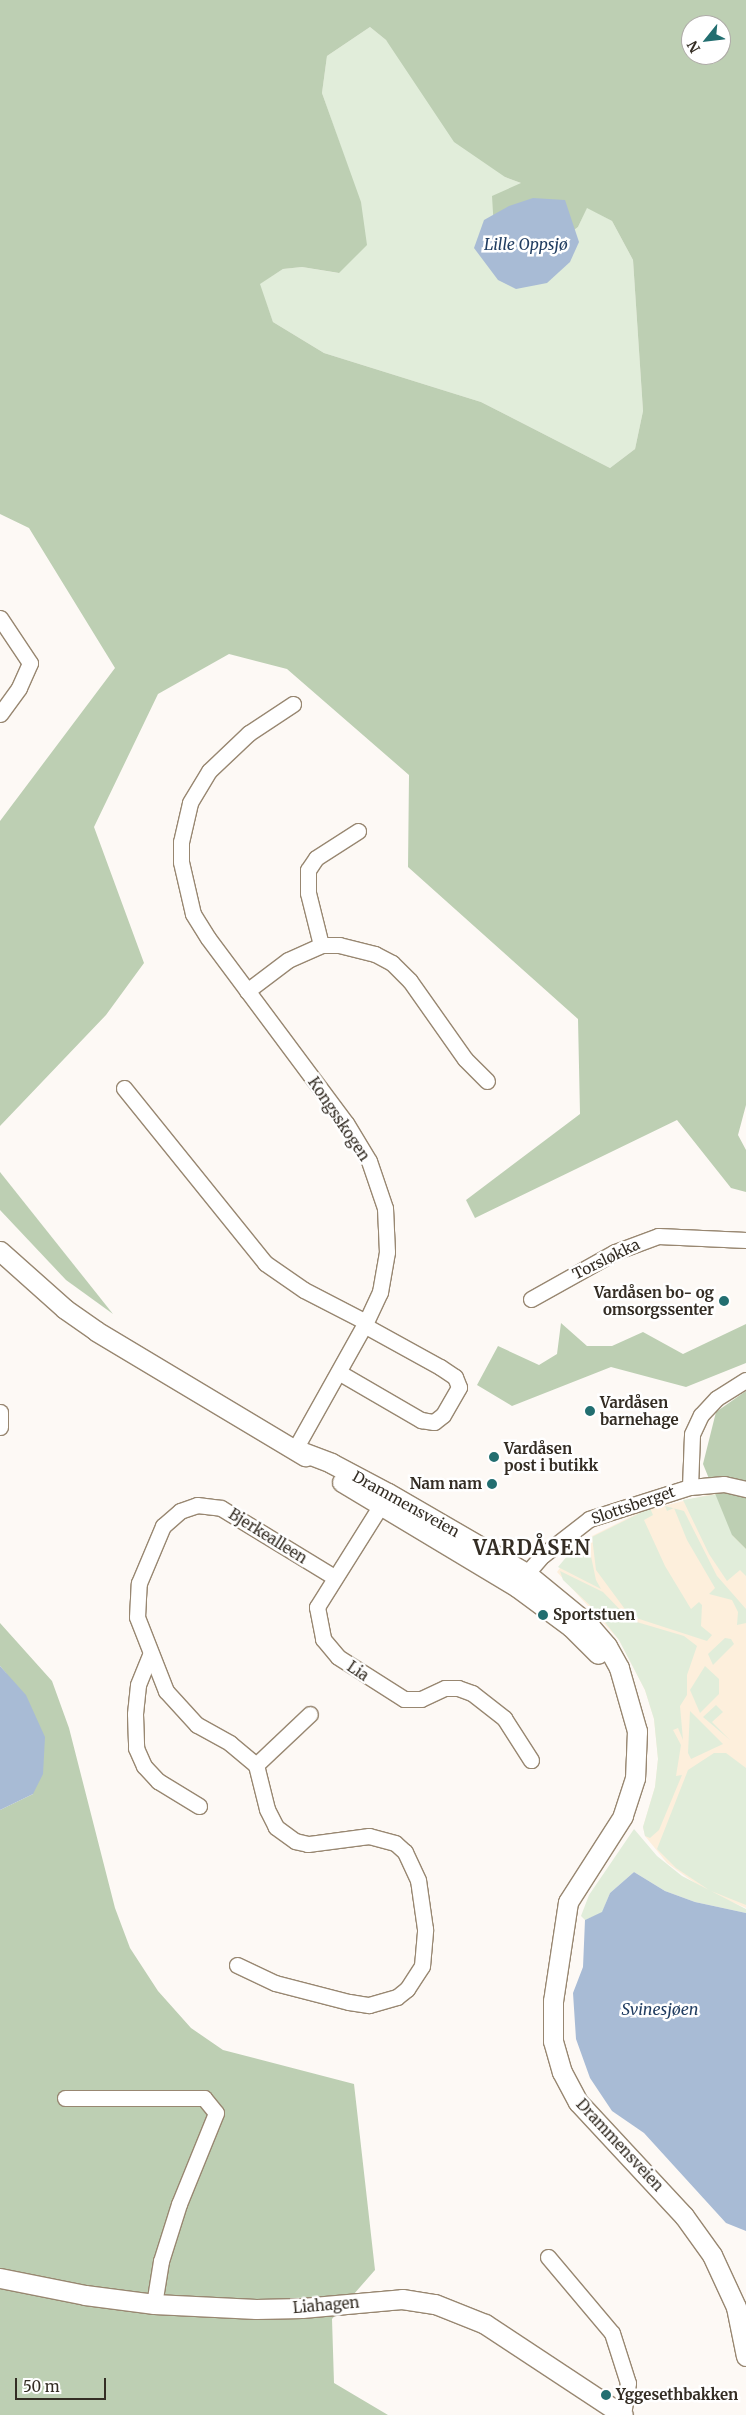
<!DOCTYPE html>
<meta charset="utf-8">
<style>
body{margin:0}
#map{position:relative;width:746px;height:2415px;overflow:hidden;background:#fdf9f5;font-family:Merriweather,serif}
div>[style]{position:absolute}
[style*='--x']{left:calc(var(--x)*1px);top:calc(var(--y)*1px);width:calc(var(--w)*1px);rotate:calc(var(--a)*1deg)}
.built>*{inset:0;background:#fdefdc}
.green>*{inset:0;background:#e1edda}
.forest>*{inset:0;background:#bdcfb3}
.water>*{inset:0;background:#a8bbd5}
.roads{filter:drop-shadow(1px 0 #988771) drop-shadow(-1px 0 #988771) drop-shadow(0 1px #988771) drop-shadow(0 -1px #988771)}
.minor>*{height:15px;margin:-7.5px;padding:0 7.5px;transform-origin:7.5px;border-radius:7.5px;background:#fff}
.major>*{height:19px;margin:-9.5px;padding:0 9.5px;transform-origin:9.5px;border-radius:9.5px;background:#fff}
.dots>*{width:14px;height:14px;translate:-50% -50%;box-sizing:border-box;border:2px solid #fff;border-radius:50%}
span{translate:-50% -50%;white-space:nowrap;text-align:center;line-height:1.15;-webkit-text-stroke:5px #fff;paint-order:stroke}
.street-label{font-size:15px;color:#342d24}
.poi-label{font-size:15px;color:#342d24;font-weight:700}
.right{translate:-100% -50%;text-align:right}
.left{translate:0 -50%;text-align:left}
.water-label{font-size:16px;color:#223e62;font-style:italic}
.district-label{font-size:20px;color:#342d24;font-weight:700;letter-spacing:1px}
.north{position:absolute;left:681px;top:15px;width:50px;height:50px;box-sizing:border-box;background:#fff;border:1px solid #aeaba7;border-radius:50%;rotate:241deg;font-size:14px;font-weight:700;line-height:20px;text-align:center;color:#342d24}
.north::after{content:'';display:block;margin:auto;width:18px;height:22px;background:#226e70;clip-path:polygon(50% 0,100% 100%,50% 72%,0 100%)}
.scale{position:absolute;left:15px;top:2378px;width:91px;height:22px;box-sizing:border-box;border:2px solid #342d24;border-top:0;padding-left:6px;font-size:15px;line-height:18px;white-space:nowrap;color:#342d24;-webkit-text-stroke:4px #fff;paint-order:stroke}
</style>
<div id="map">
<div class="built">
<div style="clip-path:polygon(715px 1493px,746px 1500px,746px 1908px,706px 1891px,667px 1863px,645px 1836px,643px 1827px,655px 1787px,658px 1759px,654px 1719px,645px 1690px,619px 1640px,557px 1572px,578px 1543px,640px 1512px)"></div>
</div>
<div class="green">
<div style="clip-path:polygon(370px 27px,386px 40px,505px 177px,521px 183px,522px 269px,578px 227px,587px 207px,612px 221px,633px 260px,643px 411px,635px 449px,610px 468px,481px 402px,324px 353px,273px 322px,259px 284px,283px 269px,302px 267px,338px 273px,350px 173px,322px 93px,327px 56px)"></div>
<div style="clip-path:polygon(735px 1491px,732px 1535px,746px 1549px,746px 1576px,740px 1570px,727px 1581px,709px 1554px,683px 1500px)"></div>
<div style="clip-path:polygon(665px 1506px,684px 1511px,717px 1576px,746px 1609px,746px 1623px,737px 1625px,738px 1612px,732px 1600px,709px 1594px,715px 1588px,687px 1540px,674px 1508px,667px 1511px)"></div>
<div style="clip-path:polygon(650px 1508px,653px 1515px,644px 1520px,665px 1566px,691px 1609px,699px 1602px,702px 1605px,701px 1626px,712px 1635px,707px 1641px,630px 1616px,596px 1570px,592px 1537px)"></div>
<div style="clip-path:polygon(584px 1542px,589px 1547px,596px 1580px,601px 1589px,558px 1567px,578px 1543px)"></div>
<div style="clip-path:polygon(560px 1571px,603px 1592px,630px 1620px,684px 1636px,697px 1646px,687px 1675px,687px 1695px,680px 1706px,683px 1740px,678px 1728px,673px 1730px,681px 1745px,676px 1776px,682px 1775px,659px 1830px,650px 1838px,645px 1836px,643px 1827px,655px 1787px,658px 1759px,654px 1719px,645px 1690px,619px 1640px,596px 1611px,563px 1580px)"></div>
<div style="clip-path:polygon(725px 1638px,731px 1639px,734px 1644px,713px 1665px,708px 1654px)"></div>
<div style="clip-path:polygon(705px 1666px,719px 1679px,719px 1694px,700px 1713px,690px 1690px)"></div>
<div style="clip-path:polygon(716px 1705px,723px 1712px,712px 1722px,730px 1740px,703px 1717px)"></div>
<div style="clip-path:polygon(690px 1711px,723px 1744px,691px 1759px,688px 1753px)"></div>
<div style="clip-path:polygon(714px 1753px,726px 1753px,746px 1768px,746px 1905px,711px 1891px,746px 1909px,746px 1913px,695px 1902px,665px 1891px,634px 1872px,610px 1893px,602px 1913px,585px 1920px,581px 1916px,589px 1895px,634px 1829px,657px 1856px,682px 1876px,709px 1890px,676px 1868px,657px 1849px,688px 1770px)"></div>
</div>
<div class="forest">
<div style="clip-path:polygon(evenodd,0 0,746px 0,746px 1105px,738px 1135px,746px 1150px,746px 1192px,731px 1188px,677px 1120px,475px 1218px,466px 1200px,580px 1114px,578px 1019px,408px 867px,409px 775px,287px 669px,229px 654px,158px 694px,94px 827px,144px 963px,106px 1015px,0 1126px,0 821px,115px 668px,29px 528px,0 514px,0 0,691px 25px,721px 25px,721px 55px,691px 55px,691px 25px,0 0,370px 27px,386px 40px,454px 142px,505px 177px,521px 183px,492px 196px,495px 246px,522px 269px,578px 227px,587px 208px,612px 221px,633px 260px,643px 411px,635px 449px,610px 468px,481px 402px,324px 353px,273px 322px,260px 284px,283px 269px,302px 267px,339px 273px,367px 245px,361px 202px,322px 93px,327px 56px,370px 27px)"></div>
<div style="clip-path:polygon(0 1172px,113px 1314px,66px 1280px,0 1210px)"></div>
<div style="clip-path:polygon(561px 1323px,587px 1346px,612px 1346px,643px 1332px,683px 1354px,746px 1324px,746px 1363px,686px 1387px,611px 1367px,512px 1406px,477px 1385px,498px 1346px,539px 1365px,557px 1354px)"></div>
<div style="clip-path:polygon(746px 1391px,746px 1549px,732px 1535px,703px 1464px,716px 1412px)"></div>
<div style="clip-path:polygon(0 1623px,52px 1681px,69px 1728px,115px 1908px,130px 1948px,158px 1991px,191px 2028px,223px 2050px,354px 2084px,375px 2270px,332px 2319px,334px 2383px,388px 2415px,0 2415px,0 1810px,33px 1794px,6px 1673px,0 1666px)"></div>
</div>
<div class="water">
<div style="clip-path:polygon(533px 198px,565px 200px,579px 242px,570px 262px,547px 283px,516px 289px,498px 280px,474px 248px,484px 220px,509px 206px)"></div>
<div style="clip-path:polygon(0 1666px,26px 1695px,45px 1737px,43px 1774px,33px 1794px,0 1810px)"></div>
<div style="clip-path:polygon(634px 1872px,665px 1891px,695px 1902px,746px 1913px,746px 2231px,726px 2223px,644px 2133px,612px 2111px,590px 2078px,576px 2039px,573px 1993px,583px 1967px,585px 1920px,602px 1912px,610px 1893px)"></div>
</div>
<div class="roads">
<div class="minor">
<div style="--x:0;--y:618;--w:54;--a:56.3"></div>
<div style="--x:30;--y:663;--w:27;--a:114"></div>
<div style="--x:19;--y:688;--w:32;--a:126"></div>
<div style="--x:293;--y:704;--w:53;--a:146.6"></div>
<div style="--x:249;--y:733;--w:55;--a:136.5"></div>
<div style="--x:209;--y:771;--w:37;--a:121"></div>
<div style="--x:190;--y:803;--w:40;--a:103"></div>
<div style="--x:181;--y:842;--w:20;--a:90"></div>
<div style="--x:181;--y:862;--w:53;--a:77"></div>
<div style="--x:193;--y:914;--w:28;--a:58"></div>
<div style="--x:208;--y:938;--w:231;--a:53.3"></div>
<div style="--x:346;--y:1123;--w:44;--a:58.8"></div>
<div style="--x:369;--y:1161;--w:50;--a:71.2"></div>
<div style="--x:385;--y:1208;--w:44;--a:87.4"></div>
<div style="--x:387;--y:1252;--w:41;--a:99.9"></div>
<div style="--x:380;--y:1292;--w:33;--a:115"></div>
<div style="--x:321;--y:945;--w:54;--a:-104"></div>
<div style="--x:308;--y:893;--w:23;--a:-90"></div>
<div style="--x:308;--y:870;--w:14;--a:-56"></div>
<div style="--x:316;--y:858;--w:50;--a:-32.7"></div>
<div style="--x:247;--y:991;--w:51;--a:-37.1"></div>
<div style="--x:288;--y:960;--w:36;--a:-24"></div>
<div style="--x:321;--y:945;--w:18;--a:0"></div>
<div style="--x:339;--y:945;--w:37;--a:14"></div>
<div style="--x:375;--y:954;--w:19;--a:28"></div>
<div style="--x:392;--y:963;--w:25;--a:45"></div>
<div style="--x:410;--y:981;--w:95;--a:54.8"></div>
<div style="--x:465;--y:1059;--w:31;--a:45"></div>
<div style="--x:124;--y:1088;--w:225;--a:51.1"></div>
<div style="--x:265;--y:1263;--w:47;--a:34.7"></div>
<div style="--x:304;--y:1290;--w:70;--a:27.3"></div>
<div style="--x:366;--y:1322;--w:145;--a:119.2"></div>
<div style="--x:531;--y:1299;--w:96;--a:-29.2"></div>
<div style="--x:615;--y:1252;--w:46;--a:-20.4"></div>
<div style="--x:658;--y:1236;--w:88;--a:2.6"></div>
<div style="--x:340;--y:1373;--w:94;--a:30.1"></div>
<div style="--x:421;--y:1420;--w:13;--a:9"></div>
<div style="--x:434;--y:1422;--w:11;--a:-38"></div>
<div style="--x:443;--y:1415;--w:32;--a:-60"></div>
<div style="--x:459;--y:1387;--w:11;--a:-112"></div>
<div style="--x:455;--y:1377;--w:18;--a:-146"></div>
<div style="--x:440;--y:1367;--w:87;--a:-151.1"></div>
<div style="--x:0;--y:1412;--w:15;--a:90"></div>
<div style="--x:690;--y:1487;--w:53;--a:-87.8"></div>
<div style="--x:692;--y:1434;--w:21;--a:-65"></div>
<div style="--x:701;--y:1415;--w:23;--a:-47"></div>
<div style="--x:717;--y:1398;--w:34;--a:-32"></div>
<div style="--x:386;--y:1497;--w:130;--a:122.1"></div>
<div style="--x:317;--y:1607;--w:33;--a:79"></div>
<div style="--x:323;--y:1639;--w:23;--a:50"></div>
<div style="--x:338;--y:1657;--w:78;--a:32.5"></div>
<div style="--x:404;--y:1699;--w:17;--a:0"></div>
<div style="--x:421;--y:1699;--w:26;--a:-25"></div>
<div style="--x:445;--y:1688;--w:13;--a:0"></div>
<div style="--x:458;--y:1688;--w:15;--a:20"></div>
<div style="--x:472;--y:1693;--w:41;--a:38"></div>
<div style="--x:504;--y:1718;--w:50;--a:57.3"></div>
<div style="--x:520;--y:1581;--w:35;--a:-49"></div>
<div style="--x:543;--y:1555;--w:58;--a:-38"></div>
<div style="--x:589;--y:1519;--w:106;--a:-17.6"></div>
<div style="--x:690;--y:1487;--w:34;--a:-5"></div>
<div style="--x:724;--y:1484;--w:23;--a:13"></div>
<div style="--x:150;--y:1655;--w:32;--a:112"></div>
<div style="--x:138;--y:1685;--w:29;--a:96"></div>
<div style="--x:135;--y:1714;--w:34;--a:88"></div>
<div style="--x:136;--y:1748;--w:20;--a:66"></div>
<div style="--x:144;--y:1766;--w:21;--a:47"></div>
<div style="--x:158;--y:1781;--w:48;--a:31.4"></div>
<div style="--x:256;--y:1765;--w:74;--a:-43.4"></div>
<div style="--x:237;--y:1965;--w:42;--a:25.3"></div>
<div style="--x:275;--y:1983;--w:76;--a:14.4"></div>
<div style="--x:349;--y:2002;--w:20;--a:9"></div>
<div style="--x:369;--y:2005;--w:29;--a:-16"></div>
<div style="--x:397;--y:1997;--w:13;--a:-39"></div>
<div style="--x:407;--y:1989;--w:27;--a:-57"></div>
<div style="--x:422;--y:1966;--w:37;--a:-85"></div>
<div style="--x:425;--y:1929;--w:49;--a:-98.1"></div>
<div style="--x:418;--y:1880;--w:31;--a:-115"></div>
<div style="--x:405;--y:1852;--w:13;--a:-138"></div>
<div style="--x:395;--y:1843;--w:27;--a:-165"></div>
<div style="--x:369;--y:1836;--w:62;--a:172.5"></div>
<div style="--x:308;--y:1844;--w:13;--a:-167"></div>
<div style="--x:295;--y:1841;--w:24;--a:-144"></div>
<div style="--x:276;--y:1827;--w:20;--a:-117"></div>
<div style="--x:267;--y:1809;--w:45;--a:-104"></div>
<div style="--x:256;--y:1765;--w:34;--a:-140"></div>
<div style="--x:230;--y:1743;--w:38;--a:-151"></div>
<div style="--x:197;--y:1725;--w:46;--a:-132.4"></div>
<div style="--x:166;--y:1691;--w:79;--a:-111.4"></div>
<div style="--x:137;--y:1617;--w:34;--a:-87"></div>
<div style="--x:139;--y:1583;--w:62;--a:-67.2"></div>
<div style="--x:163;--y:1526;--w:23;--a:-41"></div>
<div style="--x:180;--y:1511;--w:18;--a:-19"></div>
<div style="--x:197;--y:1505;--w:24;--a:7"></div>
<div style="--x:221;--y:1508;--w:132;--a:31.4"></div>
<div style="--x:65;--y:2098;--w:139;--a:0"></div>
<div style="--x:204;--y:2098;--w:19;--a:51"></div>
<div style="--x:216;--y:2113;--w:98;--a:112.1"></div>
<div style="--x:179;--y:2204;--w:60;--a:107.5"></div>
<div style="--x:161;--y:2261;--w:44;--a:99.2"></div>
<div style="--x:548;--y:2257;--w:99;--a:49.9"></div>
<div style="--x:612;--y:2333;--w:52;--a:72.3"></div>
<div style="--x:628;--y:2383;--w:32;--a:99"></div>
</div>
<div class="major">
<div style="--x:0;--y:1251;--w:87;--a:41.7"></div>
<div style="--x:65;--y:1309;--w:38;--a:35"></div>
<div style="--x:96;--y:1331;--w:244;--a:30.9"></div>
<div style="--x:295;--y:1449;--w:39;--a:21"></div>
<div style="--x:331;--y:1463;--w:64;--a:27.8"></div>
<div style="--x:388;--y:1493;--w:160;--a:30.1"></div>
<div style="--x:526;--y:1573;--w:80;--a:39.4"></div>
<div style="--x:588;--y:1624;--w:29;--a:49"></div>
<div style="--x:607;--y:1646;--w:25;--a:61"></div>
<div style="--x:619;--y:1668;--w:66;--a:74.1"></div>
<div style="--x:637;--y:1731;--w:47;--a:92.4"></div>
<div style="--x:635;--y:1778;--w:40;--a:108"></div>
<div style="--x:623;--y:1816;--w:102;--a:122.6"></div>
<div style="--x:568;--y:1902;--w:100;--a:98.6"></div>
<div style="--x:553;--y:2001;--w:40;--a:90"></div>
<div style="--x:553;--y:2041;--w:32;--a:74"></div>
<div style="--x:562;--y:2072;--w:34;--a:62"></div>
<div style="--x:578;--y:2102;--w:156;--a:47.1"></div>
<div style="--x:684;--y:2216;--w:48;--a:54.3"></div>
<div style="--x:712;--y:2255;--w:57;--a:65.2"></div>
<div style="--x:736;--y:2307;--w:50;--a:78.5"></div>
<div style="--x:342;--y:1482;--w:204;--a:31"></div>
<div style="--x:517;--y:1587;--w:67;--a:36.5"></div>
<div style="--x:571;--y:1627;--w:38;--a:45"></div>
<div style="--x:0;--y:2278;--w:87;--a:11.3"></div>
<div style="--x:85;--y:2295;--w:70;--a:7.4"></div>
<div style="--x:154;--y:2304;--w:102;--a:2.8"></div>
<div style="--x:256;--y:2309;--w:46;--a:-1.2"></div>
<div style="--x:302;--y:2308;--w:100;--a:-5.1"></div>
<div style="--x:402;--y:2299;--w:33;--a:9"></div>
<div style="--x:435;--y:2304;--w:54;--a:21.8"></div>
<div style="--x:485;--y:2324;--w:165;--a:33.4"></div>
</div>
</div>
<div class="dots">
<div style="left:724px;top:1301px;background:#226e70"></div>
<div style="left:590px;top:1411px;background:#226e70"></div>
<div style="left:494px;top:1457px;background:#226e70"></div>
<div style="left:492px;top:1484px;background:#226e70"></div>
<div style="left:543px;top:1615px;background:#226e70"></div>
<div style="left:606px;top:2395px;background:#226e70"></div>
</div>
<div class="street-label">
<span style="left:339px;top:1119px;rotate:56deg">Kongsskogen</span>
<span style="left:606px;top:1259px;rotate:-26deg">Torsløkka</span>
<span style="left:406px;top:1504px;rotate:29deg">Drammensveien</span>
<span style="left:633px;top:1505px;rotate:-19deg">Slottsberget</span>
<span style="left:268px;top:1536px;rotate:32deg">Bjerkealleen</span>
<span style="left:358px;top:1671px;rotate:34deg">Lia</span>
<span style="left:620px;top:2145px;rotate:47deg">Drammensveien</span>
<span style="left:326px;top:2305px;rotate:-5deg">Liahagen</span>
</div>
<div class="poi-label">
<span class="right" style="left:714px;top:1301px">Vardåsen bo- og<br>omsorgssenter</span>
<span class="left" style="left:600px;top:1411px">Vardåsen<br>barnehage</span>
<span class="left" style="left:504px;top:1457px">Vardåsen<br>post i butikk</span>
<span class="right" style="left:482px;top:1484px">Nam nam</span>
<span class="left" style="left:553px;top:1615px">Sportstuen</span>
<span class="left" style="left:616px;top:2395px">Yggesethbakken</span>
</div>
<div class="water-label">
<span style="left:526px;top:244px">Lille Oppsjø</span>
<span style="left:660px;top:2009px">Svinesjøen</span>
</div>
<div class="district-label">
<span style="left:532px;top:1547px">VARDÅSEN</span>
</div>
<div class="north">N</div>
<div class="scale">50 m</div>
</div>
